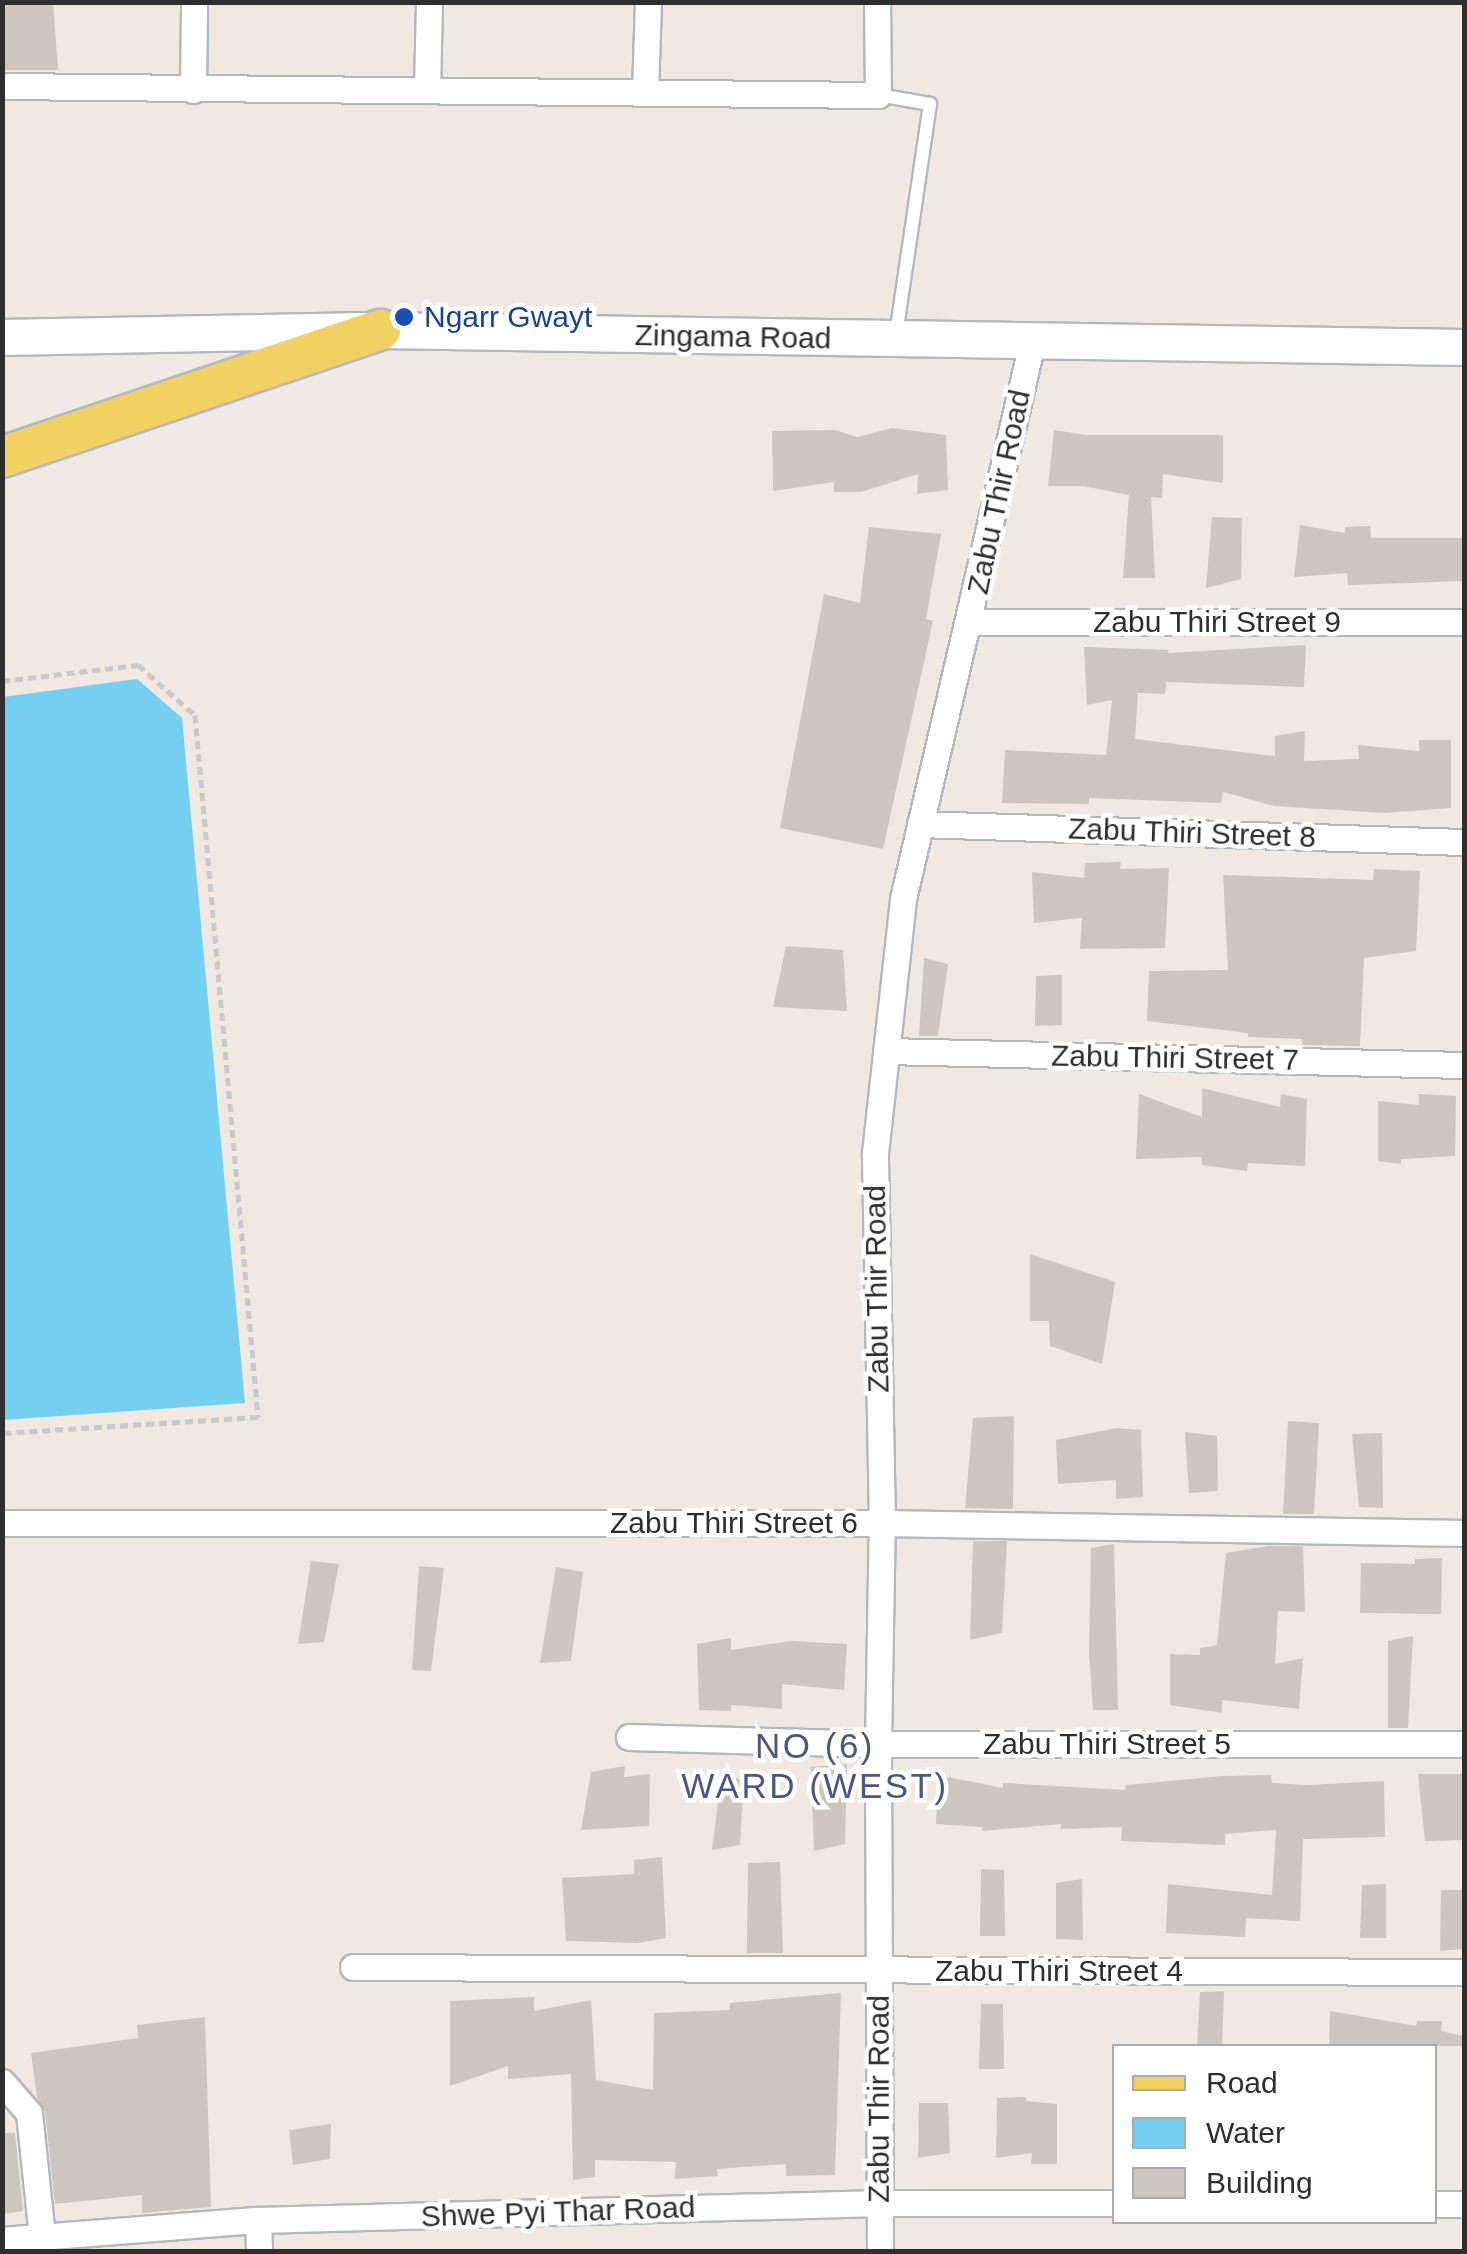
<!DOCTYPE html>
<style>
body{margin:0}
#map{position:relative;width:1467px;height:2254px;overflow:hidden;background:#efe9e1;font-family:Arial,sans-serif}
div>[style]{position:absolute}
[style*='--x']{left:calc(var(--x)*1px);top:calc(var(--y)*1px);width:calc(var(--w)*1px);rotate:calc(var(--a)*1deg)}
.water>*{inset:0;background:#75cff0}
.building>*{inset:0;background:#cbc7bf}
.path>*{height:5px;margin-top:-2.5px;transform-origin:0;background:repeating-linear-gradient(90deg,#c9c9c9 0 8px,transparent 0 13px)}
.roads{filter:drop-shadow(2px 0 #b4b7c1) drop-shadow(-2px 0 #b4b7c1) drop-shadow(0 2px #b4b7c1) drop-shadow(0 -2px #b4b7c1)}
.lane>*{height:12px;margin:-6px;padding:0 6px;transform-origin:6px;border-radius:6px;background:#fff}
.street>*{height:25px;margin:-12.5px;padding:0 12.5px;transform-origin:12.5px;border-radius:12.5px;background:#fff}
.secondary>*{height:35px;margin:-17.5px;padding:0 17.5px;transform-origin:17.5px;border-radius:17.5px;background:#fff}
.primary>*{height:40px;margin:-20px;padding:0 20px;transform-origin:20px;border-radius:20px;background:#f2d163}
.dots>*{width:28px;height:28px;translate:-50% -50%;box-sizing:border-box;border:5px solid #fff;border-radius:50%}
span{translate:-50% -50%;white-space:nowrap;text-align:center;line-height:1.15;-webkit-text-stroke:9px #fff;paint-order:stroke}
.transit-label{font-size:30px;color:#164399}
.left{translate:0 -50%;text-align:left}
.street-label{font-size:30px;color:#2e2e2e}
.quarter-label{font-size:35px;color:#4d5680;letter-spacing:2.5px}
.frame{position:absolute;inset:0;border:5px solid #2e2e2e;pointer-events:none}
.legend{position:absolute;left:1112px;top:2044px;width:325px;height:180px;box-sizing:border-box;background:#fff;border:2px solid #ababab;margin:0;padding:12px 18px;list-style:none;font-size:30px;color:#2e2e2e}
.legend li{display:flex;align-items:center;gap:20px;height:50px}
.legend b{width:50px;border:2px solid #ababab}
</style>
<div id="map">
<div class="water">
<div style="clip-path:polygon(137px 679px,182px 718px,245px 1403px,3px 1420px,3px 697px)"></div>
</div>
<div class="building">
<div style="clip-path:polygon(2px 2px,53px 2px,58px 70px,2px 70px)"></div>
<div style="clip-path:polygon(892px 428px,946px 435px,948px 490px,917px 494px,918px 474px,861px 492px,834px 492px,834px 482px,773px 491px,772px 431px,835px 430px,857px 437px)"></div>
<div style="clip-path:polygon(1054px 430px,1086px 435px,1223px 435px,1223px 483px,1163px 474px,1162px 498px,1151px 497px,1155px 578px,1123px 578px,1129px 495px,1083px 486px,1048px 486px)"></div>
<div style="clip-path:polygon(1212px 517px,1242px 518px,1241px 579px,1206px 588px)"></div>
<div style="clip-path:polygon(1300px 525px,1345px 533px,1345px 527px,1370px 526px,1371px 538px,1464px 538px,1464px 581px,1348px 585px,1347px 573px,1294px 577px)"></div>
<div style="clip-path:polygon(869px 527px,941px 534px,926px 619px,933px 621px,883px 849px,780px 828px,824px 594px,860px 603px)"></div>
<div style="clip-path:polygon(1306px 645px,1304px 687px,1166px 682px,1165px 694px,1138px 693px,1135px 739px,1275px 756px,1275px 736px,1305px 731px,1304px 761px,1359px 759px,1358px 745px,1419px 751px,1419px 740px,1451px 740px,1451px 808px,1384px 813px,1274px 806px,1223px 792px,1221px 803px,1089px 798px,1089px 804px,1002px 803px,1005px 750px,1106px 755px,1112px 700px,1087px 705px,1084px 647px,1169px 650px,1168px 653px)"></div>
<div style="clip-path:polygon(1121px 862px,1120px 869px,1169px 868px,1165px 948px,1080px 949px,1082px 918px,1034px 923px,1032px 872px,1084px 878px,1085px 863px)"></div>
<div style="clip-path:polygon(1374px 869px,1420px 871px,1416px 951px,1364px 958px,1360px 1046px,1302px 1045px,1302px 1039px,1248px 1037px,1248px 1033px,1147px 1021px,1149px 971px,1228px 970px,1223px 875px,1373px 880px)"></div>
<div style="clip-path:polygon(786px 946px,843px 950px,847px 1011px,773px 1007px)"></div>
<div style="clip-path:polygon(924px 958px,948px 964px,938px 1036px,919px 1036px)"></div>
<div style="clip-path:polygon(1062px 975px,1062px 1025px,1035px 1026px,1036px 976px)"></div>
<div style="clip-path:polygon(1202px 1088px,1280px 1107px,1281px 1094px,1307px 1099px,1305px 1166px,1248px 1163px,1247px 1171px,1202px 1165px,1202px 1157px,1136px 1159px,1139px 1094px,1202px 1117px)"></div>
<div style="clip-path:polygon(1419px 1094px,1456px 1096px,1455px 1156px,1401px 1159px,1401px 1164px,1378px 1161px,1378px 1101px,1419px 1105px)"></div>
<div style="clip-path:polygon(1030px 1254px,1115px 1282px,1102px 1364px,1050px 1346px,1049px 1321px,1030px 1321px)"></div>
<div style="clip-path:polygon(1014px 1416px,1013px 1509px,965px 1508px,973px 1418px)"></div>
<div style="clip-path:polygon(1288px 1421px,1319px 1423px,1314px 1514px,1283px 1514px)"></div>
<div style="clip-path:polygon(1117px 1428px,1141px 1430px,1143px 1497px,1116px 1499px,1116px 1480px,1058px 1484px,1056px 1440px)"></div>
<div style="clip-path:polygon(1185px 1432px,1217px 1436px,1218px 1491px,1189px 1493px)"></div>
<div style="clip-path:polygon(1382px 1433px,1383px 1508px,1359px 1507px,1352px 1434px)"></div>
<div style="clip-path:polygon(973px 1541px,1007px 1541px,1002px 1633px,970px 1640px)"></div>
<div style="clip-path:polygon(1114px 1544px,1118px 1710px,1093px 1710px,1089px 1653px,1091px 1548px)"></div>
<div style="clip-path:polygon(1269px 1546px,1303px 1546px,1305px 1612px,1278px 1611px,1275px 1664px,1303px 1658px,1299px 1709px,1222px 1700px,1222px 1713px,1170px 1705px,1170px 1654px,1200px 1655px,1200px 1648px,1217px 1645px,1226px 1553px)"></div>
<div style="clip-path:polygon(1442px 1558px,1441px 1614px,1360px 1613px,1361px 1563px,1415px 1564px,1415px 1559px)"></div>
<div style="clip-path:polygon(311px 1561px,339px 1564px,324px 1642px,298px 1644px)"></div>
<div style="clip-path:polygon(419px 1566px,444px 1568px,431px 1671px,412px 1670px)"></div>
<div style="clip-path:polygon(556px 1567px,583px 1572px,571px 1661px,540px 1663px)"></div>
<div style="clip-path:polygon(1413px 1636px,1408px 1728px,1388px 1728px,1388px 1641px)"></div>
<div style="clip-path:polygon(731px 1638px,731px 1650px,791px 1641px,847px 1644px,844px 1690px,782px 1684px,782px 1709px,731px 1705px,731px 1711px,699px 1710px,697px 1644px)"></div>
<div style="clip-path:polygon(847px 1764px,845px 1844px,814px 1851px,811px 1767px)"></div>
<div style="clip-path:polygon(625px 1766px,624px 1777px,650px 1774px,649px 1826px,581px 1830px,591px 1772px)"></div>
<div style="clip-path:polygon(1418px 1774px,1464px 1774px,1464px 1840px,1425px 1841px)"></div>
<div style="clip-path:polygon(938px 1775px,1003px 1788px,1003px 1783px,1125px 1790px,1126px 1785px,1223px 1776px,1271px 1775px,1272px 1783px,1307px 1785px,1384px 1781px,1385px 1837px,1303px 1839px,1300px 1921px,1246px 1918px,1245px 1937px,1166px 1933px,1168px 1884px,1272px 1895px,1276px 1830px,1225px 1834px,1225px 1845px,1121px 1841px,1122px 1827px,1061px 1829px,1061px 1824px,982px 1831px,982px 1827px,936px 1824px)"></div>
<div style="clip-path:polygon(721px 1778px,744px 1779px,740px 1845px,712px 1850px)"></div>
<div style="clip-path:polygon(662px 1857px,666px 1938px,638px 1943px,566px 1941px,562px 1878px,634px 1874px,634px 1860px)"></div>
<div style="clip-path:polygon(780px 1862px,783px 1953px,747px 1953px,748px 1863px)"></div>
<div style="clip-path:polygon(981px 1869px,1004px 1870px,1005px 1936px,980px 1936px)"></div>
<div style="clip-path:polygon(1082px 1879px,1083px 1940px,1056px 1939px,1056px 1883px)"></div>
<div style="clip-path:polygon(1386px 1884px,1386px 1938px,1360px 1938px,1362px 1885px)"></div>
<div style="clip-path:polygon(1441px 1890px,1464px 1890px,1464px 1949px,1440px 1951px)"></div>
<div style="clip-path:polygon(1224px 1991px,1222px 2046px,1197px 2046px,1200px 1992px)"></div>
<div style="clip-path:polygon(841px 1993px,835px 2175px,786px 2176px,786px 2164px,717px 2169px,718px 2176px,675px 2179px,676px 2162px,595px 2160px,595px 2177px,573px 2180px,571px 2074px,508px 2079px,508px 2066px,450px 2086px,450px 2001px,534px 1997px,534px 2011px,591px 2000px,596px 2080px,653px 2090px,654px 2013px,730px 2010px,730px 2003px)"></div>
<div style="clip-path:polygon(981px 2004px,1003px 2004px,1004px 2069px,979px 2069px)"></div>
<div style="clip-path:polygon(1330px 2011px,1416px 2026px,1417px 2021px,1442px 2021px,1441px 2031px,1463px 2036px,1462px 2046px,1329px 2046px)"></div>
<div style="clip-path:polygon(205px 2017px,211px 2207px,142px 2213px,142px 2195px,55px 2204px,45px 2111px,37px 2097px,31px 2053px,138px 2038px,137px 2025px)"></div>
<div style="clip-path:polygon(1026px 2097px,1026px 2101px,1057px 2104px,1057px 2164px,1031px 2164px,1032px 2153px,996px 2158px,997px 2098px)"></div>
<div style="clip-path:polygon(919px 2103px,948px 2103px,950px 2153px,918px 2158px)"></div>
<div style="clip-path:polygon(331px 2124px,330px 2159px,293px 2165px,289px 2130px)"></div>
<div style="clip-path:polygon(2px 2133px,15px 2133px,23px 2211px,2px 2214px)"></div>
</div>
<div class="path">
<div style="--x:2;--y:681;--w:137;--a:-6.7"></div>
<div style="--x:138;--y:665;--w:76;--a:41.3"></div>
<div style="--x:195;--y:715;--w:705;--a:84.87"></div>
<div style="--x:258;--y:1417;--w:256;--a:176.4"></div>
</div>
<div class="roads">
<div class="lane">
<div style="--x:878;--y:95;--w:53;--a:9.8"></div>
<div style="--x:930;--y:104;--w:232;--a:98.4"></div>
</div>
<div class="street">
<div style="--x:2;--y:86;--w:876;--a:0.59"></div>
<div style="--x:878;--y:95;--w:93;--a:-90.6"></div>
<div style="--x:193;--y:90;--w:88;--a:-89.3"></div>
<div style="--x:427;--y:90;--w:88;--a:-88.7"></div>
<div style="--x:645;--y:92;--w:90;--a:-88.1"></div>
<div style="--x:970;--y:622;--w:494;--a:0"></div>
<div style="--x:920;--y:824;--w:544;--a:1.9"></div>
<div style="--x:886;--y:1051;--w:578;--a:1.39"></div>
<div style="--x:2;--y:1523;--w:880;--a:0"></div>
<div style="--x:882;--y:1523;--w:582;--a:0.98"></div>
<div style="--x:629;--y:1737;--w:249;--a:1.6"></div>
<div style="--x:878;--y:1744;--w:586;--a:0"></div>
<div style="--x:353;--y:1967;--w:1111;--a:0.26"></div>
<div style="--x:2;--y:2082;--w:41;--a:48.9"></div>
<div style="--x:29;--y:2113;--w:124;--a:84"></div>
<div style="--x:1434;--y:2204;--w:30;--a:0"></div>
<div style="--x:258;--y:2220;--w:32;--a:88"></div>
<div style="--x:2;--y:2240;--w:257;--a:-4.5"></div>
<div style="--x:258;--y:2220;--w:622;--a:-1.57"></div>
<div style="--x:880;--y:2203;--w:234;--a:0"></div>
<div style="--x:880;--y:2252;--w:508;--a:-90.23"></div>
<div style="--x:878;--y:1744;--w:221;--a:-89"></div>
<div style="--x:882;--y:1523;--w:370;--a:-91.1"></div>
<div style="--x:875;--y:1153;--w:256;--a:-83.7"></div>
<div style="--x:903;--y:899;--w:571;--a:-76.94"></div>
</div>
<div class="secondary">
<div style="--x:2;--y:337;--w:378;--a:-1.1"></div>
<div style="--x:380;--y:330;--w:1084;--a:0.9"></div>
</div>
<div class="primary">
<div style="--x:2;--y:457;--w:399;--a:-18.6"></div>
</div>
</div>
<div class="dots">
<div style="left:404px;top:317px;background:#1a4fb4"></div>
</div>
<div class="transit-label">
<span class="left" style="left:424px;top:317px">Ngarr Gwayt</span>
</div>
<div class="street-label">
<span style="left:733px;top:337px;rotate:1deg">Zingama Road</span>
<span style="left:999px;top:492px;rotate:-78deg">Zabu Thir Road</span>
<span style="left:1217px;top:622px">Zabu Thiri Street 9</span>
<span style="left:1192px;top:833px;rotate:2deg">Zabu Thiri Street 8</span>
<span style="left:1175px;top:1058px;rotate:1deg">Zabu Thiri Street 7</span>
<span style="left:877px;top:1289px;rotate:-91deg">Zabu Thir Road</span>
<span style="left:734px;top:1523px">Zabu Thiri Street 6</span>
<span style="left:1107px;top:1744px">Zabu Thiri Street 5</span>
<span style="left:1059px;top:1971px">Zabu Thiri Street 4</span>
<span style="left:879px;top:2099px;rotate:-90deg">Zabu Thir Road</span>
<span style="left:558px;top:2212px;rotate:-2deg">Shwe Pyi Thar Road</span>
</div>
<div class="quarter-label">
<span style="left:815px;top:1766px">NO (6)<br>WARD (WEST)</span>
</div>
<div class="frame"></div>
<ul class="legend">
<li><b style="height:12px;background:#f2d163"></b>Road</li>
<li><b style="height:28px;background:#75cff0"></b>Water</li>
<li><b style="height:28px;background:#cbc7bf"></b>Building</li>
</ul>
</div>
